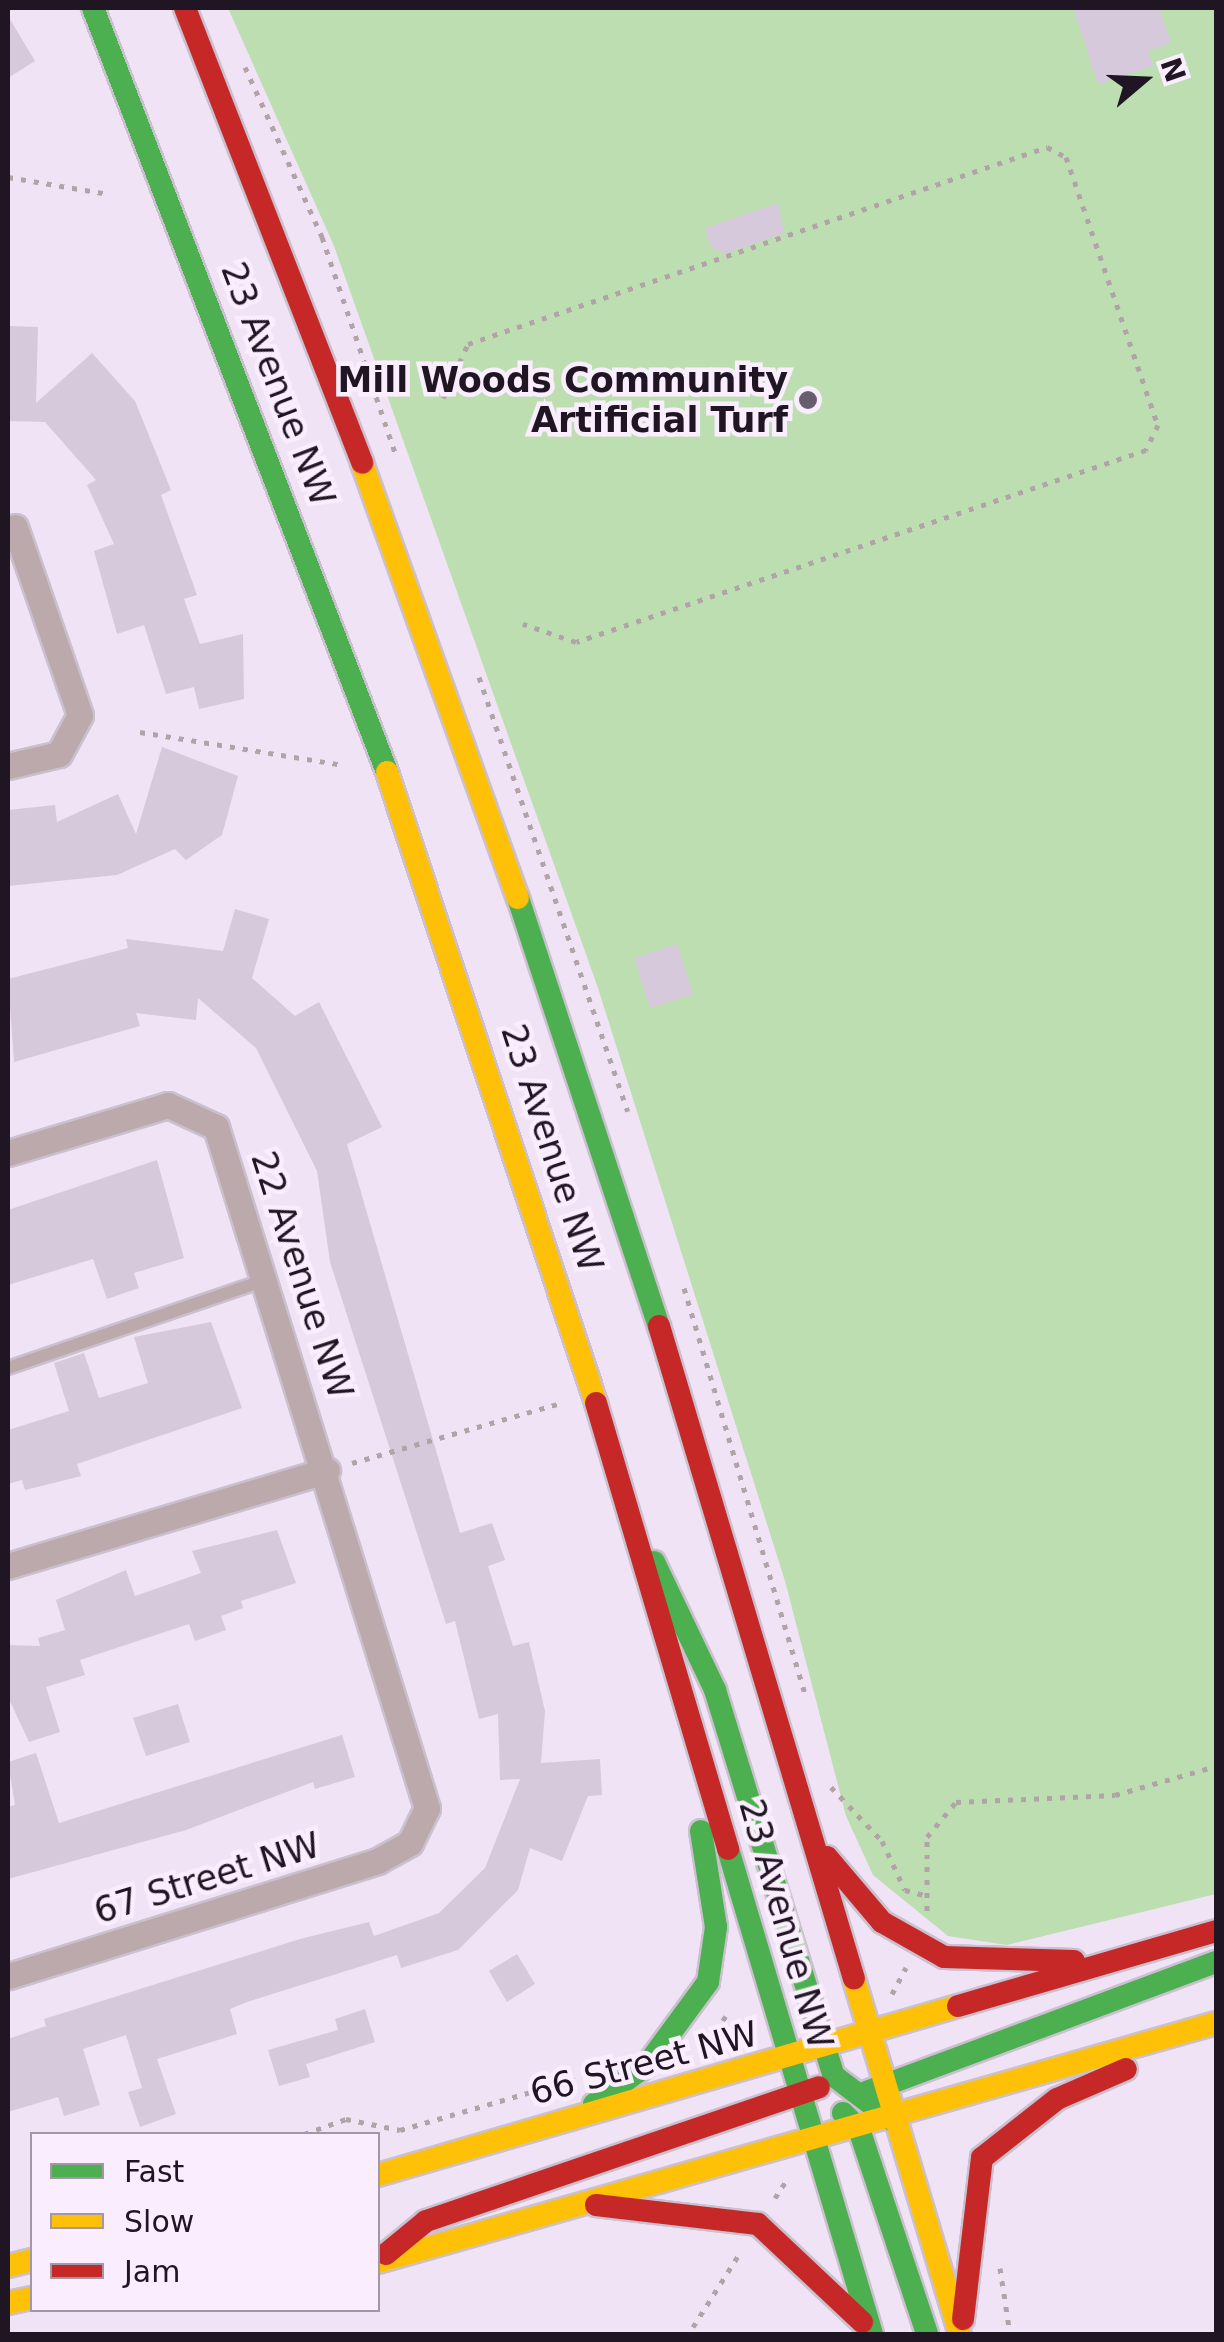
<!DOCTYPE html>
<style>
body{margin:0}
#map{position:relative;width:1224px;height:2342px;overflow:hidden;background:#f0e3f5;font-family:"DejaVu Sans",sans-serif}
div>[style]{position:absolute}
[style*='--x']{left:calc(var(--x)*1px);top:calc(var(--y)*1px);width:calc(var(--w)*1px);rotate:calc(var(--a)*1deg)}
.green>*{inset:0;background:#bcdeb0}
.building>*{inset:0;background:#d7c9dc}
.path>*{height:5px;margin-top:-2.5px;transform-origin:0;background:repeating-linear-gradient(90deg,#b2a3a9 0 5px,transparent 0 13px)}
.roads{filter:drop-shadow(2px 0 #cac0ce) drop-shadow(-2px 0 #cac0ce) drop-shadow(0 2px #cac0ce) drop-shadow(0 -2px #cac0ce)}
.lane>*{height:12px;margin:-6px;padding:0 6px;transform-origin:6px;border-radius:6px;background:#bba9ac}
.street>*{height:25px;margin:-12.5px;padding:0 12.5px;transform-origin:12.5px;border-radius:12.5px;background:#bba9ac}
.fast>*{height:22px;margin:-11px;padding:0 11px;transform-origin:11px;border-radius:11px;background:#4caf50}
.slow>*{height:22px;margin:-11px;padding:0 11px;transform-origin:11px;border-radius:11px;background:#ffc107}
.jam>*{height:22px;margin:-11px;padding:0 11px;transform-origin:11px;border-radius:11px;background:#c62828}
.dots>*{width:28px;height:28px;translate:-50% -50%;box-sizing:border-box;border:5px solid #faeefe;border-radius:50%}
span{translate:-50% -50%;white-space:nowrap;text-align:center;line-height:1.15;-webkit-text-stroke:9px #faeefe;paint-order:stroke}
.poi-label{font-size:35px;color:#1f1523;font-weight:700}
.right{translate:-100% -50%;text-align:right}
.street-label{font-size:35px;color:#1f1523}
.frame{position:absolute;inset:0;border:10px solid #1f1523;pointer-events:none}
.legend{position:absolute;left:30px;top:2132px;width:350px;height:180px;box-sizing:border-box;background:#faeefe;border:2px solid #a297a6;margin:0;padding:12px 18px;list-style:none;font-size:30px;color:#1f1523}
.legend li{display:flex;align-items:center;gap:20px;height:50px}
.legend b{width:50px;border:2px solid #a297a6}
.north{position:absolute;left:1094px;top:30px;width:100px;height:100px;-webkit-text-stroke:8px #faeefe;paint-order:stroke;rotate:71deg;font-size:28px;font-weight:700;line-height:40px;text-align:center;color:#1f1523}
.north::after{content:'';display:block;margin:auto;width:35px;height:45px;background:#1f1523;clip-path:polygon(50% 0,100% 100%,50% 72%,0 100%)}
</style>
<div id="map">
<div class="green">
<div style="clip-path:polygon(228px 8px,1216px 8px,1216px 1894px,1007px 1945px,948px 1936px,873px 1875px,846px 1816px,785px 1581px,598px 988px,334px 246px)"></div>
</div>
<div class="building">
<div style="clip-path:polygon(1073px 8px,1159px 8px,1171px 43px,1148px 51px,1153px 66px,1098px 84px)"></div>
<div style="clip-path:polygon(8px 16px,35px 61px,8px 78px)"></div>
<div style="clip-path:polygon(778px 203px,784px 233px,724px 254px,712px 248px,705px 228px)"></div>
<div style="clip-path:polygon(8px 326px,38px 327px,36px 403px,92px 353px,135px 401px,171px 490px,161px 495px,197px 595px,184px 599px,200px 644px,243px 634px,244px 699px,199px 709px,194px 687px,166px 694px,144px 625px,117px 634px,94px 551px,114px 544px,87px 485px,96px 480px,45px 422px,8px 421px)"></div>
<div style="clip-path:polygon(162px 747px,238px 776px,222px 835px,186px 860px,175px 849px,117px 875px,8px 886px,8px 810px,55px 805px,57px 822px,118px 794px,136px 834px)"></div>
<div style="clip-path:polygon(235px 909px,269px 919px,252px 978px,295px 1016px,319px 1002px,382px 1127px,347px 1144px,460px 1533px,492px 1523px,505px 1560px,488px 1566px,513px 1646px,529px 1642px,545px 1711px,541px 1763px,600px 1759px,602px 1795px,588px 1796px,562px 1861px,530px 1848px,518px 1890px,458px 1950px,401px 1968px,397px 1955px,247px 2002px,230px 2009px,237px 2034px,157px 2059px,176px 2114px,140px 2127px,128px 2092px,142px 2088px,126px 2035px,83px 2049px,100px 2105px,64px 2116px,58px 2097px,8px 2112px,8px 2039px,46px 2026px,44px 2019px,300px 1939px,369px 1922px,374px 1936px,439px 1913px,485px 1868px,520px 1779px,500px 1780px,498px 1714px,479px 1719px,455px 1621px,446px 1624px,330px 1262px,317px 1171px,256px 1048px,198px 998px,196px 1020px,136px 1013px,140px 1026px,14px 1062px,8px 979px,128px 948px,126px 939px,223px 951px)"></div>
<div style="clip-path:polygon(677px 944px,693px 994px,650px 1008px,634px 958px)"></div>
<div style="clip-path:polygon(157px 1160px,184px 1258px,134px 1273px,139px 1288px,107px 1299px,93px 1259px,8px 1285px,8px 1210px)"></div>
<div style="clip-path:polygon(211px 1322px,242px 1408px,77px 1464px,81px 1476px,25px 1490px,22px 1480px,8px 1484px,8px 1430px,69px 1411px,54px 1363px,84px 1353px,99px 1398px,148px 1383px,134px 1337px)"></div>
<div style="clip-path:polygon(277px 1530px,296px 1583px,241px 1601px,243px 1608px,221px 1616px,226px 1630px,195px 1641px,189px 1624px,80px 1660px,85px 1675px,46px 1687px,60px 1732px,29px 1742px,8px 1697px,8px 1645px,40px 1646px,38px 1638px,65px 1630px,56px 1600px,126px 1570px,135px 1596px,201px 1573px,192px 1551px)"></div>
<div style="clip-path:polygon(178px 1704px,190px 1742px,146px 1756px,133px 1718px)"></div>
<div style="clip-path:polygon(342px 1735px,355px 1777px,315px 1789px,313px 1782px,186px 1830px,8px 1879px,8px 1807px,15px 1805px,8px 1762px,36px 1753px,59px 1823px)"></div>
<div style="clip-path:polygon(517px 1954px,535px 1984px,507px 2002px,489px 1971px)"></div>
<div style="clip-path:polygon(365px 2009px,375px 2042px,306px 2064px,310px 2077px,279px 2086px,268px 2050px,338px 2030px,335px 2019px)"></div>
</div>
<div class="path">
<div style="--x:245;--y:67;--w:187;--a:65.6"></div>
<div style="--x:322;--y:237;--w:231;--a:71.3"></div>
<div style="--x:8;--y:177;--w:102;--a:9.6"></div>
<div style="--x:443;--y:398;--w:60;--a:-65.2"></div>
<div style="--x:468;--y:344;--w:612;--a:-18.79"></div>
<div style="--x:1047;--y:147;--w:21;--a:28"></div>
<div style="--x:1066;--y:157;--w:283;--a:71.1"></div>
<div style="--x:1158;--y:425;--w:28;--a:116"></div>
<div style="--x:1146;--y:450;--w:601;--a:161.38"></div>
<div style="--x:576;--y:642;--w:56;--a:-161.2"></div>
<div style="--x:479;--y:677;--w:459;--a:71.1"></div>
<div style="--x:140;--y:732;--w:207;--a:9.2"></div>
<div style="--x:684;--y:1288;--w:425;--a:73.4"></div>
<div style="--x:352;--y:1463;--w:217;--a:-16"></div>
<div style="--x:831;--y:1787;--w:74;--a:46.6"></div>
<div style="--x:882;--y:1841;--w:54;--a:64.9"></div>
<div style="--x:905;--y:1890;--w:23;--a:15"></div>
<div style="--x:927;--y:1911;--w:74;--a:-90"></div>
<div style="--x:927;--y:1837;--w:45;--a:-50.4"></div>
<div style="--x:956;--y:1802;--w:159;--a:-2.5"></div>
<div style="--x:1115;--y:1795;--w:105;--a:-16"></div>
<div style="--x:892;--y:1994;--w:30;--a:-62"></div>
<div style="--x:722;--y:2017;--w:34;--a:30"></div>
<div style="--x:304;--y:2134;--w:45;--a:-19.7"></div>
<div style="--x:346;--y:2119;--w:55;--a:11.5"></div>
<div style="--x:400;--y:2130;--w:182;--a:-16.2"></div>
<div style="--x:775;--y:2198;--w:24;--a:-57"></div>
<div style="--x:1000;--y:2268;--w:67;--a:81.4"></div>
<div style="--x:693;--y:2327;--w:88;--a:-57.6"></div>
</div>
<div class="roads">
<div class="lane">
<div style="--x:8;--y:1368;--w:272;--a:-18.9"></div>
</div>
<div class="street">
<div style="--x:8;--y:766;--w:52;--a:-13.2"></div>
<div style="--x:59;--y:754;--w:44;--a:-61.7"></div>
<div style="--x:80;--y:715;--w:199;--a:-109.1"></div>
<div style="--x:8;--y:1153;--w:167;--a:-16.7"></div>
<div style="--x:168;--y:1105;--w:53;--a:24.6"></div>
<div style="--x:216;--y:1127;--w:713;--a:72.79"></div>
<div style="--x:427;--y:1808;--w:39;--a:116"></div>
<div style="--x:410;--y:1843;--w:37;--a:151"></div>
<div style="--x:378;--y:1861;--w:387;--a:162.7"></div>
<div style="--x:8;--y:1566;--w:333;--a:-16.7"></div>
</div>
<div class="fast">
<div style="--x:93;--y:8;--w:819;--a:68.95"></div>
<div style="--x:518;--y:898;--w:451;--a:71.8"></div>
<div style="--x:654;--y:1562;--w:142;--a:64.5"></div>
<div style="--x:715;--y:1690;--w:404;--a:72.9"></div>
<div style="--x:834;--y:2076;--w:73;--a:37.2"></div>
<div style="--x:728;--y:1849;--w:506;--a:73.46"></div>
<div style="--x:861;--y:2094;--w:379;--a:-20.4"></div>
<div style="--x:594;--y:2104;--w:66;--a:-36.3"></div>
<div style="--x:647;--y:2065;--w:103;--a:-53.7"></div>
<div style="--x:708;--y:1982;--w:56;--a:-81.7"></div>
<div style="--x:716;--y:1927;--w:97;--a:-98.9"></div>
<div style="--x:843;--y:2113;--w:23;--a:45"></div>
<div style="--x:859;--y:2129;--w:216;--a:71.6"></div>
</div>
<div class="slow">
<div style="--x:362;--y:463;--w:462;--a:70.3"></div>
<div style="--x:387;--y:772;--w:665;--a:71.67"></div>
<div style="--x:854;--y:1979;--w:370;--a:73.4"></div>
<div style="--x:378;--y:2175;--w:604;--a:-16.25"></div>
<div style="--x:378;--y:2262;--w:871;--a:-15.92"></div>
<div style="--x:8;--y:2266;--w:25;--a:-14"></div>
<div style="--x:8;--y:2303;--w:25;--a:-12"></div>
</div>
<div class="jam">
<div style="--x:185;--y:8;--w:488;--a:68.7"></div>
<div style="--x:659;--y:1326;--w:681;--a:73.37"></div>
<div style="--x:596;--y:1403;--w:465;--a:73.5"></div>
<div style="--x:827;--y:1857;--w:85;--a:49.8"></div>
<div style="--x:882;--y:1922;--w:71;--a:29.4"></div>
<div style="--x:944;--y:1957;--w:130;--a:1.8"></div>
<div style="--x:958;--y:2006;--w:269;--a:-16.2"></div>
<div style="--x:596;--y:2205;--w:163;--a:6.7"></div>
<div style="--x:758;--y:2224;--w:143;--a:43.3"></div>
<div style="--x:386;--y:2254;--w:52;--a:-39.5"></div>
<div style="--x:426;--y:2221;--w:415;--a:-18.8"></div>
<div style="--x:963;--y:2319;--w:162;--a:-83.3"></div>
<div style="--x:982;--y:2158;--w:95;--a:-38.2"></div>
<div style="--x:1057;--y:2099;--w:75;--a:-23.5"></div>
</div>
</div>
<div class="dots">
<div style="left:808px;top:400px;background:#685d6c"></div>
</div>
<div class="poi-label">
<span class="right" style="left:788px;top:400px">Mill Woods Community<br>Artificial Turf</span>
</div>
<div class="street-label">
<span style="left:278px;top:384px;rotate:69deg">23 Avenue NW</span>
<span style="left:552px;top:1148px;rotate:72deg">23 Avenue NW</span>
<span style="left:302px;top:1275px;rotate:72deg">22 Avenue NW</span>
<span style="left:207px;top:1878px;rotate:-17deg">67 Street NW</span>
<span style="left:786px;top:1924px;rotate:74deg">23 Avenue NW</span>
<span style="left:644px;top:2063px;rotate:-15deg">66 Street NW</span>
</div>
<div class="frame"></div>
<ul class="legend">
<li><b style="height:12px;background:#4caf50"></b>Fast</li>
<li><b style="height:12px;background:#ffc107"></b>Slow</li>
<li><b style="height:12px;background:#c62828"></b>Jam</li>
</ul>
<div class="north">N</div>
</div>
